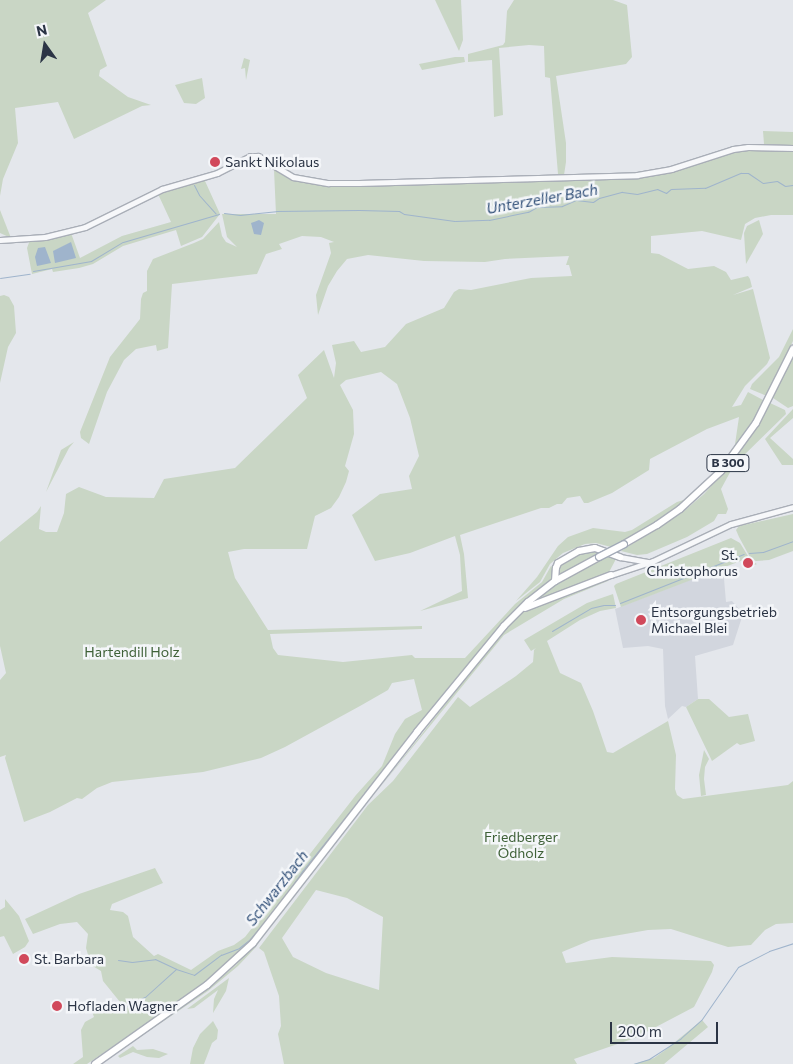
<!DOCTYPE html>
<meta charset="utf-8">
<style>
body{margin:0}
#map{position:relative;width:793px;height:1064px;overflow:hidden;background:#e4e7ec;font-family:Commissioner,sans-serif}
div>[style]{position:absolute}
[style*='--x']{left:calc(var(--x)*1px);top:calc(var(--y)*1px);width:calc(var(--w)*1px);rotate:calc(var(--a)*1deg)}
.built>*{inset:0;background:#d2d6de}
.green>*{inset:0;background:#c9d6c5}
.water>*{inset:0;background:#9fb4cc}
.stream>*{height:1px;margin:-0.5px;padding:0 0.5px;transform-origin:0.5px;border-radius:0.5px;background:#9fb4cc}
.roads{filter:drop-shadow(1px 0 #a9aeb7) drop-shadow(-1px 0 #a9aeb7) drop-shadow(0 1px #a9aeb7) drop-shadow(0 -1px #a9aeb7)}
.tertiary>*{height:5px;margin:-2.5px;padding:0 2.5px;transform-origin:2.5px;border-radius:2.5px;background:#f7f8fa}
.primary>*{height:6px;margin:-3px;padding:0 3px;transform-origin:3px;border-radius:3px;background:#fff}
.bridges{filter:drop-shadow(1px 0 #a3abb8) drop-shadow(-1px 0 #a3abb8) drop-shadow(0 1px #a3abb8) drop-shadow(0 -1px #a3abb8)}
.primary-bridge>*{height:6px;margin:-3px;padding:0 3px;transform-origin:3px;border-radius:3px;background:#fff}
.dots>*{width:14px;height:14px;translate:-50% -50%;box-sizing:border-box;border:2px solid #f4f6f9;border-radius:50%}
span{translate:-50% -50%;white-space:nowrap;text-align:center;line-height:1.15;-webkit-text-stroke:5px #f4f6f9;paint-order:stroke}
.shield-label span{padding:1px 4px;background:#f4f6f9;border:1px solid;border-radius:4px;-webkit-text-stroke-width:0}
.shield-label{font-size:12px;color:#2b3445;font-weight:700}
.poi-label{font-size:14px;color:#2b3445}
.left{translate:0 -50%;text-align:left}
.right{translate:-100% -50%;text-align:right}
.park-label{font-size:14px;color:#3f6138}
.water-label{font-size:15px;color:#34527a;font-style:italic}
.north{position:absolute;left:20px;top:20px;width:50px;height:50px;-webkit-text-stroke:4px #f4f6f9;paint-order:stroke;rotate:347deg;font-size:14px;font-weight:700;line-height:20px;text-align:center;color:#2b3445}
.north::after{content:'';display:block;margin:auto;width:18px;height:22px;background:#2b3445;clip-path:polygon(50% 0,100% 100%,50% 72%,0 100%)}
.scale{position:absolute;left:610px;top:1022px;width:108px;height:22px;box-sizing:border-box;border:2px solid #2b3445;border-top:0;padding-left:6px;font-size:15px;line-height:18px;white-space:nowrap;color:#2b3445;-webkit-text-stroke:4px #f4f6f9;paint-order:stroke}
</style>
<div id="map">
<div class="built">
<div style="clip-path:polygon(723px 567px,726px 602px,732px 601px,740px 610px,742px 617px,733px 645px,695px 656px,698px 699px,686px 707px,682px 706px,668px 719px,665px 706px,663px 649px,648px 646px,623px 648px,615px 609px)"></div>
</div>
<div class="green">
<div style="clip-path:polygon(0 0,106px 0,88px 13px,107px 66px,100px 70px,99px 76px,128px 97px,151px 105px,142px 106px,74px 139px,58px 102px,15px 108px,18px 143px,3px 179px,0 196px)"></div>
<div style="clip-path:polygon(435px 0,461px 0,463px 40px,459px 51px)"></div>
<div style="clip-path:polygon(514px 0,613px 0,627px 5px,632px 57px,626px 64px,556px 76px,566px 143px,566px 162px,564px 175px,558px 174px,550px 78px,545px 77px,544px 46px,529px 45px,499px 48px,503px 115px,494px 117px,492px 60px,468px 62px,468px 54px,503px 45px,505px 42px,507px 11px)"></div>
<div style="clip-path:polygon(455px 57px,464px 57px,465px 62px,422px 70px,419px 64px)"></div>
<div style="clip-path:polygon(244px 58px,250px 60px,246px 80px,245px 68px,241px 69px)"></div>
<div style="clip-path:polygon(202px 78px,205px 98px,196px 104px,184px 103px,175px 85px)"></div>
<div style="clip-path:polygon(763px 131px,793px 132px,793px 146px,764px 144px)"></div>
<div style="clip-path:polygon(748px 150px,793px 150px,793px 215px,771px 215px,755px 218px,745px 224px,741px 240px,702px 231px,651px 236px,651px 253px,659px 254px,688px 269px,714px 266px,726px 272px,731px 280px,748px 276px,750px 279px,752px 287px,733px 295px,753px 289px,770px 358px,767px 364px,745px 386px,732px 407px,741px 405px,748px 392px,765px 401px,734px 451px,739px 417px,707px 429px,650px 459px,649px 470px,612px 493px,588px 503px,584px 503px,580px 496px,567px 498px,562px 504px,557px 504px,549px 508px,541px 508px,460px 535px,464px 554px,468px 598px,420px 611px,462px 591px,460px 555px,455px 536px,410px 553px,375px 561px,352px 515px,380px 494px,412px 489px,409px 476px,419px 456px,410px 418px,397px 384px,381px 372px,346px 380px,340px 385px,353px 410px,354px 434px,345px 466px,349px 471px,346px 482px,339px 497px,331px 508px,315px 516px,307px 549px,244px 549px,228px 552px,235px 578px,268px 630px,422px 626px,422px 629px,270px 634px,273px 648px,278px 655px,343px 662px,412px 655px,415px 658px,465px 658px,515px 604px,542px 582px,551px 566px,553px 567px,551px 580px,515px 609px,482px 648px,250px 942px,222px 970px,193px 992px,87px 1064px,73px 1064px,83px 1057px,81px 1030px,85px 1022px,94px 1017px,91px 1009px,106px 1004px,109px 1001px,115px 1004px,120px 1002px,103px 981px,101px 971px,91px 965px,86px 948px,88px 934px,77px 922px,60px 924px,33px 934px,25px 919px,79px 894px,155px 868px,163px 883px,112px 904px,110px 910px,123px 912px,128px 916px,133px 937px,154px 956px,158px 954px,191px 970px,218px 951px,234px 945px,245px 937px,356px 795px,382px 766px,395px 734px,405px 719px,422px 710px,414px 679px,392px 683px,388px 690px,360px 706px,285px 747px,261px 758px,203px 772px,112px 782px,97px 788px,82px 799px,77px 798px,50px 812px,24px 822px,5px 758px,6px 755px,0 757px,0 680px,6px 673px,0 646px,0 542px,37px 512px,41px 506px,39px 529px,46px 532px,57px 532px,64px 513px,66px 494px,79px 487px,106px 497px,154px 498px,164px 479px,235px 468px,307px 398px,298px 375px,324px 350px,334px 378px,336px 363px,332px 345px,354px 341px,361px 352px,385px 347px,406px 324px,444px 308px,454px 292px,459px 289px,471px 290px,531px 278px,572px 276px,569px 265px,566px 265px,569px 256px,505px 259px,485px 262px,424px 261px,368px 255px,347px 259px,337px 271px,328px 286px,318px 315px,316px 295px,331px 253px,329px 243px,334px 242px,321px 237px,302px 236px,279px 244px,282px 249px,266px 254px,257px 274px,172px 284px,168px 348px,157px 351px,156px 345px,136px 349px,124px 360px,107px 392px,89px 444px,81px 438px,80px 432px,110px 357px,140px 319px,141px 299px,143px 293px,147px 291px,147px 271px,153px 259px,194px 243px,203px 239px,219px 222px,222px 236px,226px 242px,237px 247px,227px 237px,222px 214px,276px 214px,274px 170px,307px 183px,358px 185px,602px 179px,672px 171px,721px 156px)"></div>
<div style="clip-path:polygon(201px 181px,205px 181px,220px 214px,202px 237px,181px 246px,176px 230px,123px 246px,93px 264px,79px 268px,53px 272px,52px 269px,32px 274px,27px 248px,30px 240px,71px 233px,80px 258px,122px 236px,171px 222px,158px 194px)"></div>
<div style="clip-path:polygon(0 210px,11px 238px,0 233px)"></div>
<div style="clip-path:polygon(759px 220px,763px 234px,746px 264px,744px 233px,747px 226px)"></div>
<div style="clip-path:polygon(4px 295px,9px 297px,14px 306px,16px 333px,8px 347px,0 383px,0 296px)"></div>
<div style="clip-path:polygon(793px 329px,793px 341px,767px 396px,750px 389px,752px 384px,779px 357px)"></div>
<div style="clip-path:polygon(793px 355px,793px 406px,788px 408px,773px 398px)"></div>
<div style="clip-path:polygon(770px 403px,785px 410px,786px 414px,734px 465px,721px 489px,728px 509px,726px 514px,718px 514px,714px 521px,687px 537px,647px 554px,637px 555px,621px 551px,683px 512px,704px 494px,724px 472px,742px 448px)"></div>
<div style="clip-path:polygon(793px 409px,793px 418px,770px 438px,793px 459px,793px 465px,782px 465px,765px 439px)"></div>
<div style="clip-path:polygon(74px 442px,69px 448px,46px 492px,61px 450px)"></div>
<div style="clip-path:polygon(687px 499px,647px 528px,611px 547px,596px 543px,585px 544px,563px 553px,550px 564px,540px 582px,516px 601px,537px 577px,558px 546px,568px 537px,593px 528px,625px 532px,632px 530px,677px 502px)"></div>
<div style="clip-path:polygon(793px 514px,793px 551px,769px 560px,756px 561px,751px 559px,739px 537px,736px 530px,739px 526px)"></div>
<div style="clip-path:polygon(731px 538px,740px 543px,751px 561px,757px 564px,749px 567px,743px 560px,621px 607px,614px 586px,616px 584px)"></div>
<div style="clip-path:polygon(588px 550px,602px 552px,556px 577px,559px 563px)"></div>
<div style="clip-path:polygon(610px 555px,616px 559px,608px 574px,537px 599px,546px 590px,578px 570px)"></div>
<div style="clip-path:polygon(607px 579px,608px 581px,564px 599px,504px 635px,377px 791px,499px 636px,522px 612px,530px 606px)"></div>
<div style="clip-path:polygon(evenodd,613px 594px,616px 608px,600px 611px,580px 620px,547px 641px,560px 673px,581px 683px,593px 711px,607px 752px,613px 753px,668px 721px,676px 755px,675px 789px,677px 795px,683px 799px,788px 785px,793px 781px,793px 923px,776px 924px,765px 930px,751px 945px,728px 947px,671px 929px,648px 930px,591px 940px,562px 952px,566px 963px,612px 957px,711px 961px,714px 965px,712px 972px,694px 1007px,635px 1038px,574px 1059px,577px 1064px,284px 1064px,278px 1034px,281px 1026px,279px 996px,264px 952px,259px 948px,368px 805px,393px 781px,458px 697px,470px 707px,516px 676px,533px 662px,534px 650px,536px 648px,531px 651px,524px 640px,587px 603px,613px 594px,316px 890px,347px 898px,383px 917px,379px 990px,326px 973px,293px 957px,282px 938px,316px 890px)"></div>
<div style="clip-path:polygon(698px 699px,709px 699px,729px 717px,748px 714px,755px 741px,740px 745px,737px 743px,712px 761px,686px 707px)"></div>
<div style="clip-path:polygon(704px 750px,709px 759px,705px 767px,704px 779px,706px 795px,701px 796px,699px 775px)"></div>
<div style="clip-path:polygon(5px 899px,19px 916px,29px 941px,25px 947px,13px 954px,4px 936px,0 937px,0 910px,5px 907px)"></div>
<div style="clip-path:polygon(266px 931px,256px 947px,238px 966px,208px 991px,100px 1064px,207px 989px,236px 965px)"></div>
<div style="clip-path:polygon(229px 978px,226px 991px,213px 1013px,214px 999px,218px 990px,194px 1008px,187px 1009px)"></div>
<div style="clip-path:polygon(702px 1020px,708px 1027px,664px 1064px,634px 1064px,654px 1058px,664px 1051px)"></div>
<div style="clip-path:polygon(213px 1021px,218px 1030px,217px 1039px,212px 1043px,204px 1064px,190px 1064px,193px 1048px,200px 1034px)"></div>
<div style="clip-path:polygon(133px 1046px,137px 1050px,153px 1049px,168px 1054px,159px 1058px,147px 1057px,133px 1052px,120px 1058px,118px 1056px)"></div>
</div>
<div class="water">
<div style="clip-path:polygon(259px 220px,264px 223px,261px 235px,254px 234px,251px 223px)"></div>
<div style="clip-path:polygon(71px 242px,76px 258px,55px 263px,53px 251px)"></div>
<div style="clip-path:polygon(45px 247px,51px 263px,37px 266px,35px 257px,38px 248px)"></div>
</div>
<div class="stream">
<div style="--x:194;--y:185;--w:11;--a:63"></div>
<div style="--x:199;--y:195;--w:25;--a:48"></div>
<div style="--x:224;--y:213;--w:16;--a:7"></div>
<div style="--x:240;--y:215;--w:36;--a:-6"></div>
<div style="--x:276;--y:211;--w:83;--a:-0.7"></div>
<div style="--x:359;--y:210;--w:40;--a:1.4"></div>
<div style="--x:399;--y:211;--w:6;--a:31"></div>
<div style="--x:404;--y:214;--w:51;--a:7.8"></div>
<div style="--x:455;--y:221;--w:34;--a:-2"></div>
<div style="--x:489;--y:220;--w:40;--a:-12"></div>
<div style="--x:528;--y:212;--w:10;--a:-29"></div>
<div style="--x:537;--y:207;--w:25;--a:-2"></div>
<div style="--x:562;--y:206;--w:15;--a:-23"></div>
<div style="--x:576;--y:200;--w:17;--a:7"></div>
<div style="--x:593;--y:202;--w:7;--a:-34"></div>
<div style="--x:599;--y:198;--w:24;--a:-15"></div>
<div style="--x:622;--y:192;--w:15;--a:8"></div>
<div style="--x:637;--y:194;--w:21;--a:-14"></div>
<div style="--x:657;--y:189;--w:10;--a:24"></div>
<div style="--x:666;--y:193;--w:6;--a:-39"></div>
<div style="--x:671;--y:189;--w:34;--a:-2"></div>
<div style="--x:705;--y:188;--w:39;--a:-23"></div>
<div style="--x:741;--y:173;--w:7;--a:0"></div>
<div style="--x:748;--y:173;--w:18;--a:34"></div>
<div style="--x:763;--y:183;--w:14;--a:-8"></div>
<div style="--x:777;--y:181;--w:9;--a:32"></div>
<div style="--x:785;--y:186;--w:8;--a:-7"></div>
<div style="--x:33;--y:271;--w:59;--a:-9.8"></div>
<div style="--x:91;--y:261;--w:37;--a:-31"></div>
<div style="--x:123;--y:242;--w:100;--a:-16.3"></div>
<div style="--x:0;--y:278;--w:30;--a:-8"></div>
<div style="--x:749;--y:553;--w:14;--a:-4"></div>
<div style="--x:763;--y:552;--w:32;--a:-20"></div>
<div style="--x:620;--y:603;--w:133;--a:-21.6"></div>
<div style="--x:552;--y:631;--w:45;--a:-30.5"></div>
<div style="--x:591;--y:608;--w:13;--a:-13"></div>
<div style="--x:604;--y:605;--w:11;--a:0"></div>
<div style="--x:364;--y:793;--w:59;--a:-51.2"></div>
<div style="--x:279;--y:905;--w:42;--a:-55.6"></div>
<div style="--x:303;--y:870;--w:95;--a:-51.4"></div>
<div style="--x:118;--y:960;--w:14;--a:8"></div>
<div style="--x:132;--y:962;--w:23;--a:-7"></div>
<div style="--x:155;--y:959;--w:23;--a:25"></div>
<div style="--x:117;--y:1011;--w:31;--a:-27"></div>
<div style="--x:145;--y:997;--w:42;--a:-42.1"></div>
<div style="--x:176;--y:969;--w:19;--a:18"></div>
<div style="--x:194;--y:975;--w:34;--a:-37"></div>
<div style="--x:221;--y:955;--w:19;--a:-21"></div>
<div style="--x:239;--y:948;--w:13;--a:-39"></div>
<div style="--x:249;--y:940;--w:35;--a:-49"></div>
<div style="--x:633;--y:1064;--w:17;--a:-17"></div>
<div style="--x:649;--y:1059;--w:38;--a:-33"></div>
<div style="--x:681;--y:1038;--w:28;--a:-42"></div>
<div style="--x:702;--y:1019;--w:63;--a:-55.3"></div>
<div style="--x:738;--y:967;--w:35;--a:-27"></div>
<div style="--x:769;--y:951;--w:25;--a:-18"></div>
</div>
<div class="roads">
<div class="tertiary">
<div style="--x:0;--y:240;--w:45;--a:-3.8"></div>
<div style="--x:45;--y:237;--w:41;--a:-14"></div>
<div style="--x:85;--y:227;--w:86;--a:-26.3"></div>
<div style="--x:162;--y:189;--w:57;--a:-16.2"></div>
<div style="--x:217;--y:173;--w:37;--a:-27"></div>
<div style="--x:250;--y:156;--w:8;--a:0"></div>
<div style="--x:258;--y:156;--w:41;--a:31"></div>
<div style="--x:293;--y:177;--w:36;--a:10"></div>
<div style="--x:328;--y:183;--w:31;--a:0"></div>
<div style="--x:359;--y:183;--w:278;--a:-1.6"></div>
<div style="--x:637;--y:175;--w:35;--a:-10"></div>
<div style="--x:671;--y:169;--w:65;--a:-17.9"></div>
<div style="--x:733;--y:149;--w:15;--a:-8"></div>
<div style="--x:748;--y:147;--w:45;--a:1.3"></div>
<div style="--x:620;--y:557;--w:28;--a:10"></div>
<div style="--x:611;--y:575;--w:44;--a:-18.4"></div>
<div style="--x:653;--y:561;--w:86;--a:-25.4"></div>
<div style="--x:731;--y:524;--w:64;--a:-15.3"></div>
</div>
<div class="primary">
<div style="--x:624;--y:544;--w:38;--a:-30"></div>
<div style="--x:657;--y:525;--w:28;--a:-35"></div>
<div style="--x:680;--y:509;--w:56;--a:-42.8"></div>
<div style="--x:721;--y:471;--w:59;--a:-53.9"></div>
<div style="--x:756;--y:423;--w:83;--a:-63.4"></div>
<div style="--x:555;--y:581;--w:13;--a:-86"></div>
<div style="--x:556;--y:568;--w:5;--a:-68"></div>
<div style="--x:558;--y:563;--w:24;--a:-30"></div>
<div style="--x:579;--y:551;--w:16;--a:-11"></div>
<div style="--x:595;--y:548;--w:27;--a:20"></div>
<div style="--x:525;--y:608;--w:92;--a:-21"></div>
<div style="--x:95;--y:1064;--w:137;--a:-35.2"></div>
<div style="--x:207;--y:985;--w:62;--a:-42.4"></div>
<div style="--x:253;--y:943;--w:267;--a:-52.1"></div>
<div style="--x:417;--y:732;--w:137;--a:-50.6"></div>
<div style="--x:504;--y:626;--w:34;--a:-45"></div>
<div style="--x:528;--y:602;--w:34;--a:-38"></div>
<div style="--x:555;--y:581;--w:50;--a:-28.6"></div>
</div>
</div>
<div class="bridges">
<div class="primary-bridge">
<div style="--x:599;--y:557;--w:28;--a:-27"></div>
</div>
</div>
<div class="dots">
<div style="left:215px;top:162px;background:#d1495b"></div>
<div style="left:748px;top:563px;background:#d1495b"></div>
<div style="left:641px;top:620px;background:#d1495b"></div>
<div style="left:24px;top:959px;background:#d1495b"></div>
<div style="left:57px;top:1006px;background:#d1495b"></div>
</div>
<div class="shield-label">
<span style="left:728px;top:463px">B 300</span>
</div>
<div class="poi-label">
<span class="left" style="left:225px;top:162px">Sankt Nikolaus</span>
<span class="right" style="left:738px;top:563px">St.<br>Christophorus</span>
<span class="left" style="left:651px;top:620px">Entsorgungsbetrieb<br>Michael Blei</span>
<span class="left" style="left:34px;top:959px">St. Barbara</span>
<span class="left" style="left:67px;top:1006px">Hofladen Wagner</span>
</div>
<div class="park-label">
<span style="left:132px;top:652px">Hartendill Holz</span>
<span style="left:521px;top:845px">Friedberger<br>Ödholz</span>
</div>
<div class="water-label">
<span style="left:542px;top:199px;rotate:-10deg">Unterzeller Bach</span>
<span style="left:277px;top:888px;rotate:-52deg">Schwarzbach</span>
</div>
<div class="north">N</div>
<div class="scale">200 m</div>
</div>
